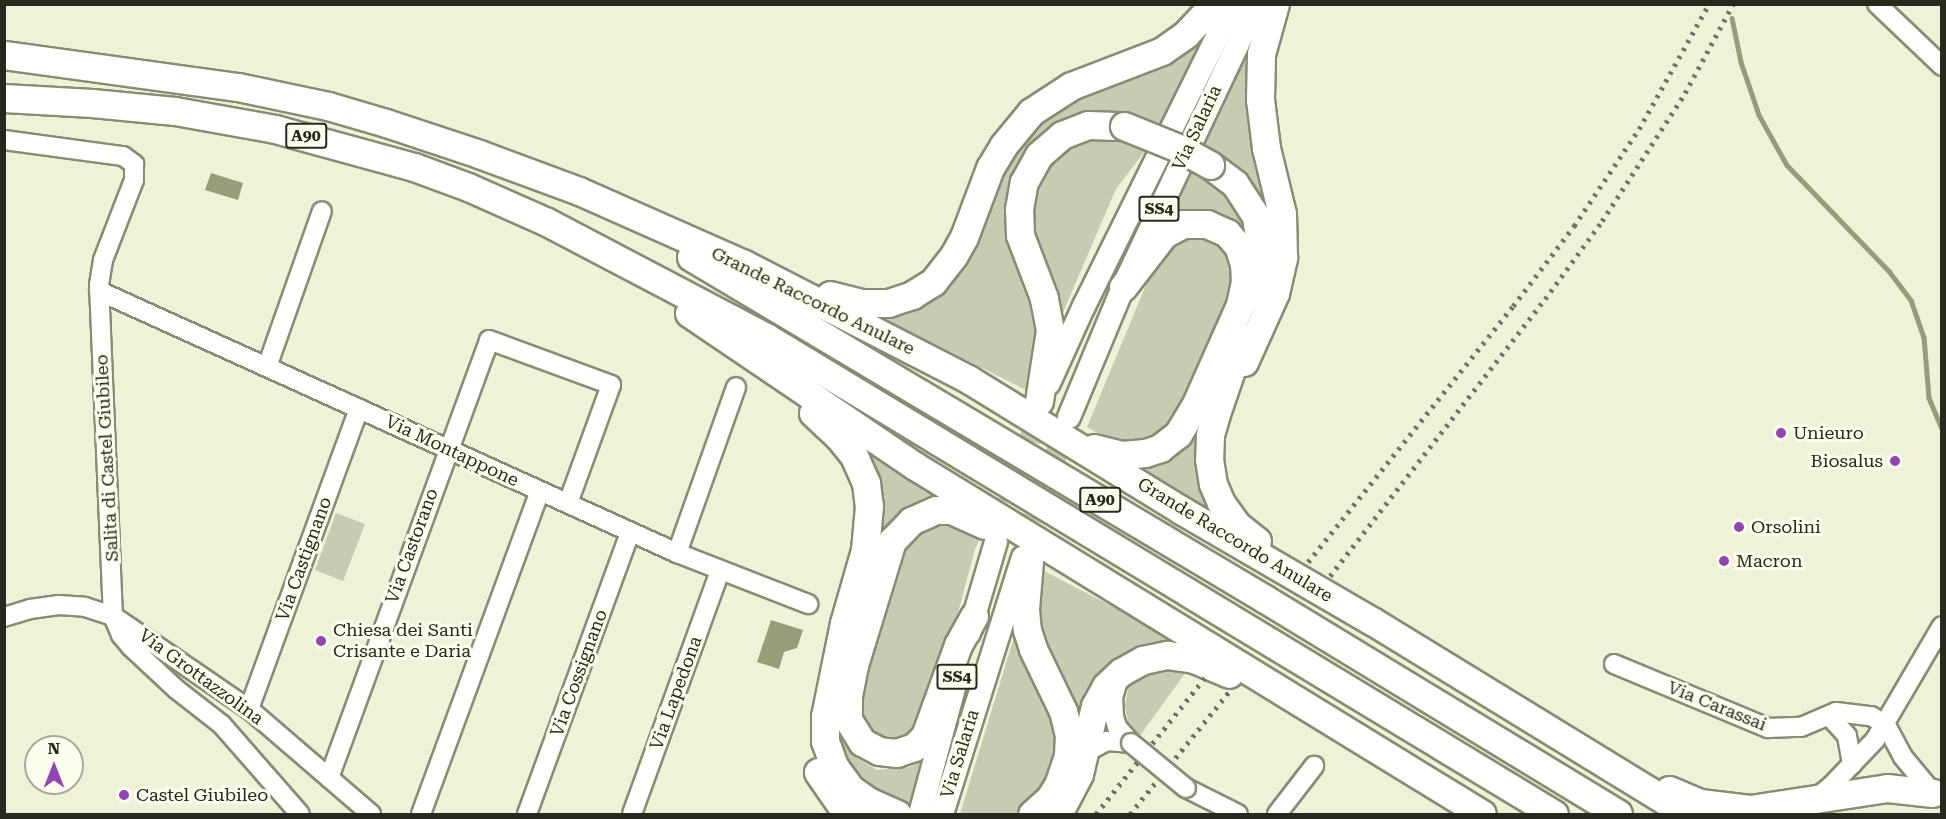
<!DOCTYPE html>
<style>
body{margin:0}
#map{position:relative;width:1946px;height:819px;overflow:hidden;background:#eff2d6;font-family:"Roboto Serif",serif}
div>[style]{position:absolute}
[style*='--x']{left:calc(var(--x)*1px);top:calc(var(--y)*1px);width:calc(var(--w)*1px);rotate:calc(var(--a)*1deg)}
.green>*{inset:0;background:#c8cbb2}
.water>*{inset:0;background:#989c7b}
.stream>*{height:4.5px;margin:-2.25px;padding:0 2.25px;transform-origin:2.25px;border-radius:2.25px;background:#989c7b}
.major-tunnel>*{height:22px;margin-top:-11px;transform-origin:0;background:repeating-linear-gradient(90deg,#c7cab1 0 22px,transparent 0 33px)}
.roads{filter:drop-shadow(2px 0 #898c72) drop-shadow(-2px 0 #898c72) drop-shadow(0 2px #898c72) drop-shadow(0 -2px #898c72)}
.minor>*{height:18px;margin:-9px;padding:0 9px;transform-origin:9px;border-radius:9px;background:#fff}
.major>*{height:22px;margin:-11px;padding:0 11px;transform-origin:11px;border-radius:11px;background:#fff}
.highway>*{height:27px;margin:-13.5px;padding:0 13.5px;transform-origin:13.5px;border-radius:13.5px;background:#fff}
.rail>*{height:4.5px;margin-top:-2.25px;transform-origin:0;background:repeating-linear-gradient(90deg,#707261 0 3px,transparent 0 9px)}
.bridges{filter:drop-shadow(2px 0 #898c72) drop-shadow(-2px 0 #898c72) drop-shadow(0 2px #898c72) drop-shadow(0 -2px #898c72)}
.minor-bridge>*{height:18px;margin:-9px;padding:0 9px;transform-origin:9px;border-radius:9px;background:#fff}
.highway-bridge>*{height:27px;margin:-13.5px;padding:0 13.5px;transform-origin:13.5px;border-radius:13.5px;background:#fff}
.dots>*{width:16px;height:16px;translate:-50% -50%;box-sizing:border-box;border:3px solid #fcffed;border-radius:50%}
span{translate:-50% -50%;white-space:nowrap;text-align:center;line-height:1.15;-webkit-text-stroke:6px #fcffed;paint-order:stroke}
.shield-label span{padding:2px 4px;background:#fcffed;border:2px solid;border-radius:4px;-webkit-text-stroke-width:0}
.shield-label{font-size:16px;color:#27291e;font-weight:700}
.street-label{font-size:18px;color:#27291e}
.poi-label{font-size:18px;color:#27291e}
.left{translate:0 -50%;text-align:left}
.right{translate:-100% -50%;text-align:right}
.frame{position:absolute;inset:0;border:6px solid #27291e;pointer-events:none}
.north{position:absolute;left:24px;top:735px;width:60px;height:60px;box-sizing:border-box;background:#fcffed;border:2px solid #a7a99a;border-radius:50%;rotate:0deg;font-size:16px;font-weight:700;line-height:24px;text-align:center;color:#27291e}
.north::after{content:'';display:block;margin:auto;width:21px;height:27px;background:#9544b3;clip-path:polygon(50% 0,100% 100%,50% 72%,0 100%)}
</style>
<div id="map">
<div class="green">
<div style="clip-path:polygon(1226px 5px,1162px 130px,1109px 116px,1019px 184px,1042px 321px,1030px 392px,873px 313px,896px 310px,999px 173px,1028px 126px)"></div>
<div style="clip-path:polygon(1252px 38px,1279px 236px,1243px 174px,1231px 163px,1202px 146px)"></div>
<div style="clip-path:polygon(1101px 133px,1149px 146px,1116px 189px,1058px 324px,1029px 222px,1037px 177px,1063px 147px)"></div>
<div style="clip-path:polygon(1193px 165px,1239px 194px,1250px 248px,1166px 223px)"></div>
<div style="clip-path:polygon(1198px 233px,1230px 249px,1233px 298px,1164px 440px,1115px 443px,1087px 427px,1153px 268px,1175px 238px)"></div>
<div style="clip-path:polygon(1198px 429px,1223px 523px,1130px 465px,1183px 447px)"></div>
<div style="clip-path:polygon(858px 440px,949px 500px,880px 556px,885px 503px,875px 470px)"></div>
<div style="clip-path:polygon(336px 513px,365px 524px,343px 581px,315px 570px)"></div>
<div style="clip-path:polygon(938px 520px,983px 532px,975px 549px,929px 722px,913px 740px,874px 738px,860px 719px,862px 684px,904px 547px,912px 534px)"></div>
<div style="clip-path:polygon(1042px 570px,1187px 645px,1144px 650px,1079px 741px,1039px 644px,1036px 585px)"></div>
<div style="clip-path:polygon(1014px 637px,1018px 637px,1056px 713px,1058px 766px,1031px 804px,1018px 812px,1012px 814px,960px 814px)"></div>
<div style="clip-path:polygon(1191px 665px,1139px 737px,1129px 728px,1125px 705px,1128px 689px,1133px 678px,1148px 667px)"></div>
<div style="clip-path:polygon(842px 740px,853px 756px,877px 770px,910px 767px,929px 755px,912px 810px,882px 798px,847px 768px)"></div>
</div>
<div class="water">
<div style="clip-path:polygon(211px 173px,243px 183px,238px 200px,205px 190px)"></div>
<div style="clip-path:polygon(771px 620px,803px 630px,797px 648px,784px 652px,779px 669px,757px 662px)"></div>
</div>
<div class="stream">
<div style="--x:1732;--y:18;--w:45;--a:78.4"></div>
<div style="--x:1741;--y:62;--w:56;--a:71.2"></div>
<div style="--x:1759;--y:115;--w:57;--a:60.8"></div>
<div style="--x:1787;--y:165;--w:147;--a:46.1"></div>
<div style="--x:1889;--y:271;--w:36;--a:53"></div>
<div style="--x:1911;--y:300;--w:39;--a:71"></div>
<div style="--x:1924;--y:337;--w:61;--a:85.3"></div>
<div style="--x:1929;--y:398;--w:33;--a:67"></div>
</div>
<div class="major-tunnel">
<div style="--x:999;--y:535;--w:135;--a:-71.8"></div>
<div style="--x:1024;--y:552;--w:138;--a:-71.8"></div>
</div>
<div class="roads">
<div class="minor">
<div style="--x:1877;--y:4;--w:90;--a:43.6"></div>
<div style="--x:4;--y:140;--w:120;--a:7.7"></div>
<div style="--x:123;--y:156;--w:14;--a:36"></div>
<div style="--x:134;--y:164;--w:16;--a:90"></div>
<div style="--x:134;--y:180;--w:86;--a:111.2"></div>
<div style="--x:103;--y:260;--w:24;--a:99"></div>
<div style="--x:99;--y:284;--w:332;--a:87.6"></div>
<div style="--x:113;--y:616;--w:21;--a:67"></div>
<div style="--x:121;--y:635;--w:16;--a:50"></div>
<div style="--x:131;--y:647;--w:62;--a:43"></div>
<div style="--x:176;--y:689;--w:58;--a:38"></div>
<div style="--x:222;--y:725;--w:118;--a:48.8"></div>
<div style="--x:99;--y:291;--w:635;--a:24.38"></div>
<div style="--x:677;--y:553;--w:141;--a:21.3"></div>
<div style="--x:267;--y:367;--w:165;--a:-70.6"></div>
<div style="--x:677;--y:553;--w:176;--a:-70.4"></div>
<div style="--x:4;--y:617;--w:27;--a:-17"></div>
<div style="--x:30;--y:609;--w:29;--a:-8"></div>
<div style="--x:59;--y:605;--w:26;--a:4"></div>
<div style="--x:85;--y:607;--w:29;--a:18"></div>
<div style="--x:113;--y:616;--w:165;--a:34.4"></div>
<div style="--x:249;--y:709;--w:161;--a:40.7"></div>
<div style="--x:1614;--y:664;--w:167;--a:22.6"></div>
<div style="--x:1768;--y:728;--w:33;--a:-2"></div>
<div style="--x:1801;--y:727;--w:38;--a:-23"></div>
<div style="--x:1836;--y:712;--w:35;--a:7"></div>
<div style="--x:1871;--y:716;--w:17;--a:31"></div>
<div style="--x:1886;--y:725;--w:36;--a:62"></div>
<div style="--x:1903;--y:757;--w:47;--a:50.2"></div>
<div style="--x:249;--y:709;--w:320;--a:-69.9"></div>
<div style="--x:1831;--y:718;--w:24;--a:48"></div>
<div style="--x:1847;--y:736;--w:29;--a:80"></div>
<div style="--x:1083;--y:759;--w:11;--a:-52"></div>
<div style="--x:1090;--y:750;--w:19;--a:-28"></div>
<div style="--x:1107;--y:741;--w:24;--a:5"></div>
<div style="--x:1131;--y:743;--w:21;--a:-131"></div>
<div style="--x:1117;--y:727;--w:11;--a:-105"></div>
<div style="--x:1114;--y:716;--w:18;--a:-93"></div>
<div style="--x:1113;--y:698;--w:22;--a:-74"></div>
<div style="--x:329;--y:778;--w:466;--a:-69.9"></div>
<div style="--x:489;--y:340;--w:130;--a:20.2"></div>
<div style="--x:611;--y:385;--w:126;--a:110"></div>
<div style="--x:1186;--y:788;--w:58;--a:26.6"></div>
<div style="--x:1817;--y:797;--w:18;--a:-38"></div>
<div style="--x:1831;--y:786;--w:64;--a:-46.3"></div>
<div style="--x:1875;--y:740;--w:132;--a:-59.6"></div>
<div style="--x:421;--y:814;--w:344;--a:-69.8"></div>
<div style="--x:527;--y:814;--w:300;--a:-69.9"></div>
<div style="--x:632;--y:814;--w:258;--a:-70.1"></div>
<div style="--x:1277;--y:814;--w:61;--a:-52.4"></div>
</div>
<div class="major">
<div style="--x:1049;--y:383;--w:85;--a:-65.6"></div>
<div style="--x:1084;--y:306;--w:337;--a:-63.7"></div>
<div style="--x:1069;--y:417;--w:141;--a:-67.4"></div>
<div style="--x:1123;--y:287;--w:313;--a:-64.7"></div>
<div style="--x:969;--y:633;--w:95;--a:-73.5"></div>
<div style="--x:920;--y:814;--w:131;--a:-74.9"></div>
<div style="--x:942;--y:814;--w:269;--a:-72.5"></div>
</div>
<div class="highway">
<div style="--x:4;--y:55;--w:236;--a:7.8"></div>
<div style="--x:238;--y:87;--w:92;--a:11.9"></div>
<div style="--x:328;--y:106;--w:60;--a:16.3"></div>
<div style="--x:386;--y:123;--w:98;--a:18.4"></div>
<div style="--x:479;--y:154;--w:107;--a:20.3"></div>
<div style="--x:579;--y:191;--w:180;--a:23.9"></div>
<div style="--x:744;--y:264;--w:252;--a:27.2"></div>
<div style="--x:968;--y:379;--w:250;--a:31.6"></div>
<div style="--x:1181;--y:510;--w:221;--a:30.2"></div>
<div style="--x:1372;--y:621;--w:369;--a:31.5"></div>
<div style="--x:4;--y:98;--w:88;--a:3.3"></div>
<div style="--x:92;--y:103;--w:83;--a:5.5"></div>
<div style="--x:175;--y:111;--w:102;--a:10.2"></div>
<div style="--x:275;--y:129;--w:144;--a:15.3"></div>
<div style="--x:414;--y:167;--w:58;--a:20.3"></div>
<div style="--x:468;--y:187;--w:86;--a:23.9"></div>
<div style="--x:547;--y:222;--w:247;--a:27.7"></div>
<div style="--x:766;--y:337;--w:921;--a:31.19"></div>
<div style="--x:1210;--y:165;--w:31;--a:37"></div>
<div style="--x:1235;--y:184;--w:38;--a:57"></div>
<div style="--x:1256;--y:216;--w:42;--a:81.9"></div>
<div style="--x:1262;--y:258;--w:38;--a:97"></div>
<div style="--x:691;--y:257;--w:668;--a:30.79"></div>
<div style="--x:1265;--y:599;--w:413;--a:31.3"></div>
<div style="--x:830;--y:295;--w:34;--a:14"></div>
<div style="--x:863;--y:303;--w:25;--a:0"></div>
<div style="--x:888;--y:303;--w:25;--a:-18"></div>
<div style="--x:912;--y:295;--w:25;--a:-32"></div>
<div style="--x:933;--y:282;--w:34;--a:-52"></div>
<div style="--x:954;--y:255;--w:21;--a:-61"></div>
<div style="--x:964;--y:237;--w:74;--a:-69.4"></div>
<div style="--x:990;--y:168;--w:26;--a:-59"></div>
<div style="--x:1003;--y:146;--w:44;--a:-50.5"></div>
<div style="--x:1031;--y:112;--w:48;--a:-33"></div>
<div style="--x:1071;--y:86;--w:97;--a:-21"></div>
<div style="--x:1162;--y:51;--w:29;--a:-35"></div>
<div style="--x:1186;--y:34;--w:41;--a:-47"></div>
<div style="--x:689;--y:313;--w:273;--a:34.1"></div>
<div style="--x:915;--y:466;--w:665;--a:31.54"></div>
<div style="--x:1242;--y:338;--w:80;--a:108.9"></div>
<div style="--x:1216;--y:414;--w:22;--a:106"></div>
<div style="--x:1210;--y:435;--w:24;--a:92"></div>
<div style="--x:1209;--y:459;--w:25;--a:81"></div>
<div style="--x:1213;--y:484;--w:21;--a:67"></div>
<div style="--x:1221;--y:503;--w:29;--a:54"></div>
<div style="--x:1238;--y:526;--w:24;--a:38"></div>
<div style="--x:1244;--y:362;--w:76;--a:-65.8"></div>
<div style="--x:1275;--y:293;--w:37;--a:-77"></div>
<div style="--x:1283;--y:257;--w:43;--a:-91.3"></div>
<div style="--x:1282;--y:214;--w:68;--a:-103.6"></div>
<div style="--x:1266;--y:148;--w:49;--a:-97"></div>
<div style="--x:1260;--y:99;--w:45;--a:-88.7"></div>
<div style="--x:1261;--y:54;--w:52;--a:-74.4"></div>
<div style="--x:1039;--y:401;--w:72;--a:-81.2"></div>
<div style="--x:1050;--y:330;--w:33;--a:-101"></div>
<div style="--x:1044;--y:298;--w:67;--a:-110.9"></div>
<div style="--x:1020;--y:235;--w:26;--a:-92"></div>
<div style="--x:1019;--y:209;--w:27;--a:-80"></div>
<div style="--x:1024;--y:182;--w:31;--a:-61"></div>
<div style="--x:1039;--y:155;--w:30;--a:-41"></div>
<div style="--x:1062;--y:135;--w:28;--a:-21"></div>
<div style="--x:1088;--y:125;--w:36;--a:2"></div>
<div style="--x:813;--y:413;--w:34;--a:43"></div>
<div style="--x:838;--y:436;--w:26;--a:51"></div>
<div style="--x:854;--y:456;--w:30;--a:66"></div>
<div style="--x:866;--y:483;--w:23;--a:83"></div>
<div style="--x:869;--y:506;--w:44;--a:95.2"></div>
<div style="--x:865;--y:550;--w:76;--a:106"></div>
<div style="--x:844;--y:623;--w:95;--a:101.5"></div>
<div style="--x:825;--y:716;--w:25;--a:90"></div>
<div style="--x:825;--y:741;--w:27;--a:70"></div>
<div style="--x:834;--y:766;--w:29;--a:54"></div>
<div style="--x:851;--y:789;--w:21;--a:35"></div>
<div style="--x:868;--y:801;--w:32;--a:24"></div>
<div style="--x:1094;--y:448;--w:29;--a:14"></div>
<div style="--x:1122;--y:455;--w:23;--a:-5"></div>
<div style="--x:1145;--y:453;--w:16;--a:-18"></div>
<div style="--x:1160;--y:448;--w:23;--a:-38"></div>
<div style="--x:1178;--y:434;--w:33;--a:-59"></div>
<div style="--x:1195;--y:406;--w:111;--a:-66"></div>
<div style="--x:1240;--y:305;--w:24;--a:-78"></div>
<div style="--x:1245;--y:282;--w:18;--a:-93"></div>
<div style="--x:1244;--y:264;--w:19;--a:-108"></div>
<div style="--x:1238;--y:246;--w:17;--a:-130"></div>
<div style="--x:1227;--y:233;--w:22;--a:-156"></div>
<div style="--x:1207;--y:224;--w:24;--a:180"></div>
<div style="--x:1183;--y:224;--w:21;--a:152"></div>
<div style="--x:1164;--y:234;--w:67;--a:127.7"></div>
<div style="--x:1029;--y:561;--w:48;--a:94.8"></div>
<div style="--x:1025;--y:609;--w:21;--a:85"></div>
<div style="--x:1027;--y:630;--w:20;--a:72"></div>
<div style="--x:1033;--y:649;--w:69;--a:64.2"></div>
<div style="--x:1063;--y:711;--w:25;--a:76"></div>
<div style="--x:1069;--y:735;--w:21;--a:93"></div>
<div style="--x:1068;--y:756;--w:31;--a:109"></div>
<div style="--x:1058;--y:785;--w:15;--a:122"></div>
<div style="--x:1050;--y:798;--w:24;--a:138"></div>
<div style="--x:974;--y:616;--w:33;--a:119"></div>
<div style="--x:958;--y:645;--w:97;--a:109.9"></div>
<div style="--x:925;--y:736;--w:16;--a:135"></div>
<div style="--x:914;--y:747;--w:18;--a:161"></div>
<div style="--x:897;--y:753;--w:18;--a:-174"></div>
<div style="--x:879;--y:751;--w:19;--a:-152"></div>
<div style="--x:862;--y:742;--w:26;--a:-122"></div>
<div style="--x:848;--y:720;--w:24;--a:-90"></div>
<div style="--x:848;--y:696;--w:32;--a:-79"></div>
<div style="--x:854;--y:665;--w:130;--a:-73"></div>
<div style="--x:892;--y:541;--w:28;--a:-46"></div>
<div style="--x:911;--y:521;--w:27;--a:-24"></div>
<div style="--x:936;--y:510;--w:15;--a:0"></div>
<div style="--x:951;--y:510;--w:36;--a:24"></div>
<div style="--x:818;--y:772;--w:51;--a:55.4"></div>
<div style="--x:1669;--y:790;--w:34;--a:23"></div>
<div style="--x:1700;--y:803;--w:50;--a:6.8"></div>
<div style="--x:1750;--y:809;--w:139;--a:-8.7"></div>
<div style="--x:1887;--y:788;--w:46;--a:6.2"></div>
<div style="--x:1058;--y:814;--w:45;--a:-62.3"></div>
<div style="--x:1079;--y:774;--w:70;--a:-76.8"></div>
<div style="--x:1095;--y:706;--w:23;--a:-61"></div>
<div style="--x:1106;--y:686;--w:21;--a:-43"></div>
<div style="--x:1121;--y:672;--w:25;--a:-29"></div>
<div style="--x:1143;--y:660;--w:25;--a:-12"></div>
<div style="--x:1167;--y:655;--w:27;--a:8"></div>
<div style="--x:1194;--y:659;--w:38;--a:23"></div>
</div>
</div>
<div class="rail">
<div style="--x:1308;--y:562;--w:328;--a:-51.3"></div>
<div style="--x:1513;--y:306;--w:101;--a:-52.7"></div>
<div style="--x:1574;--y:226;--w:117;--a:-56.2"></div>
<div style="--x:1639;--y:129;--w:143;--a:-60.8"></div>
<div style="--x:1330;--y:576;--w:351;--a:-52.2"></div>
<div style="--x:1545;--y:299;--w:97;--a:-53.8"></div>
<div style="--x:1602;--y:221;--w:153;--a:-57"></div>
<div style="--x:1685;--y:93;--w:101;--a:-61.7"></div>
<div style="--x:1096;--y:814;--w:178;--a:-51.4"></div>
<div style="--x:1130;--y:814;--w:162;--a:-51"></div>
</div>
<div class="bridges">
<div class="minor-bridge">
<div style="--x:1131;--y:743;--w:71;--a:39.3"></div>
</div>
<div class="highway-bridge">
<div style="--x:1124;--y:126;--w:64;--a:22.1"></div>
<div style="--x:1183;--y:150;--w:31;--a:29"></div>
</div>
</div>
<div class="dots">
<div style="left:1781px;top:433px;background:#9544b3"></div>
<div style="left:1895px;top:461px;background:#9544b3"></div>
<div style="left:1739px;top:527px;background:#9544b3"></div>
<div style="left:1724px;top:561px;background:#9544b3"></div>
<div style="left:321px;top:641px;background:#9544b3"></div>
<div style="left:124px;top:795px;background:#9544b3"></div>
</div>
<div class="shield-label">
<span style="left:306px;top:136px">A90</span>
<span style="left:1159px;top:209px">SS4</span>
<span style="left:1100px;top:500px">A90</span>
<span style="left:957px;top:677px">SS4</span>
</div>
<div class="street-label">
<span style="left:1197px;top:128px;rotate:-65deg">Via Salaria</span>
<span style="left:813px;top:301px;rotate:26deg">Grande Raccordo Anulare</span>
<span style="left:452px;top:451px;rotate:25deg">Via Montappone</span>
<span style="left:107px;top:458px;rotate:-93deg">Salita di Castel Giubileo</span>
<span style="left:1235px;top:540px;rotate:31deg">Grande Raccordo Anulare</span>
<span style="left:412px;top:546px;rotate:-70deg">Via Castorano</span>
<span style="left:304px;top:559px;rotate:-70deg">Via Castignano</span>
<span style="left:579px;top:673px;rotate:-70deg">Via Cossignano</span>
<span style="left:201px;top:677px;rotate:36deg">Via Grottazzolina</span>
<span style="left:676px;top:693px;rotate:-70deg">Via Lapedona</span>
<span style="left:1717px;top:706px;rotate:22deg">Via Carassai</span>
<span style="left:960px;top:754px;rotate:-73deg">Via Salaria</span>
</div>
<div class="poi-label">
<span class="left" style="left:1793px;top:433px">Unieuro</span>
<span class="right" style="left:1883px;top:461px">Biosalus</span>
<span class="left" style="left:1751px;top:527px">Orsolini</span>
<span class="left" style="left:1736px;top:561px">Macron</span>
<span class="left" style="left:333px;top:641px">Chiesa dei Santi<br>Crisante e Daria</span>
<span class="left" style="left:136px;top:795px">Castel Giubileo</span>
</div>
<div class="frame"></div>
<div class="north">N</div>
</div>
